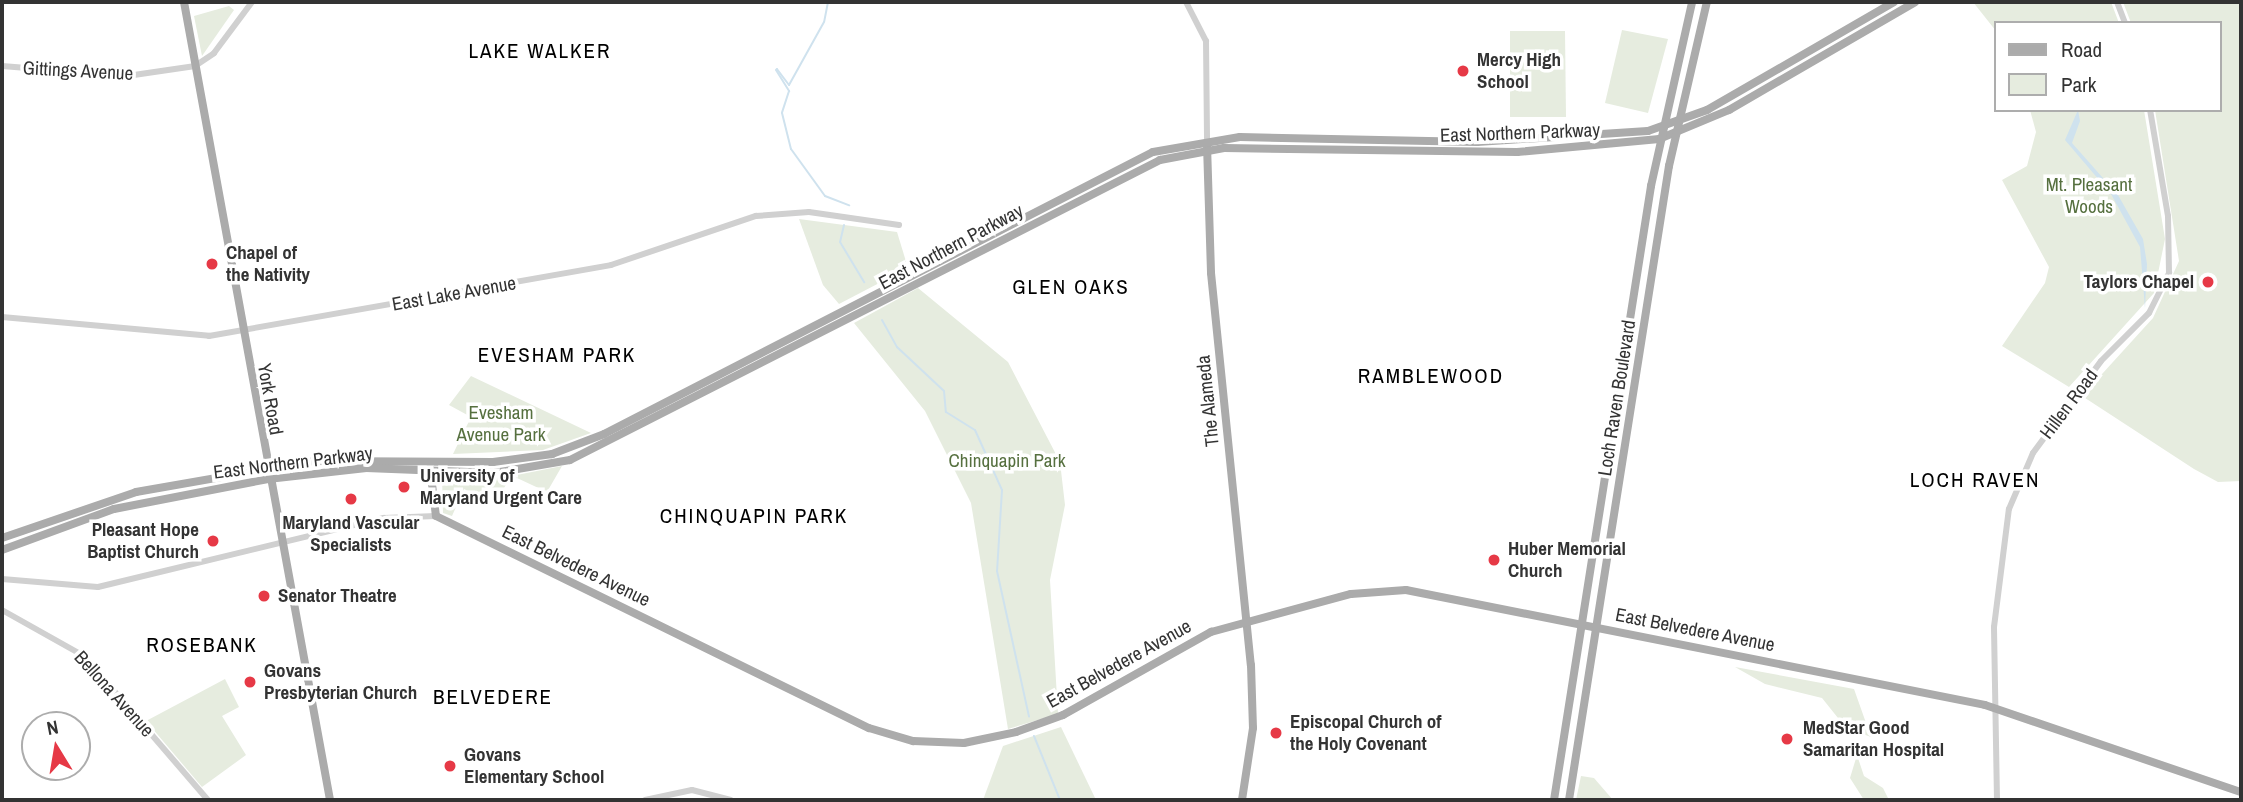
<!DOCTYPE html>
<style>
body{margin:0}
#map{position:relative;width:2243px;height:802px;overflow:hidden;background:#fff;font-family:"Archivo Narrow",sans-serif}
div>[style]{position:absolute}
[style*='--x']{left:calc(var(--x)*1px);top:calc(var(--y)*1px);width:calc(var(--w)*1px);rotate:calc(var(--a)*1deg)}
.green>*{inset:0;background:#e6ecdf}
.water>*{inset:0;background:#cfe2ee}
.stream>*{height:2px;margin:-1px;padding:0 1px;transform-origin:1px;border-radius:1px;background:#cfe2ee}
.minor>*{height:6px;margin:-3px;padding:0 3px;transform-origin:3px;border-radius:3px;background:#d0d0d0}
.major>*{height:8px;margin:-4px;padding:0 4px;transform-origin:4px;border-radius:4px;background:#ababab}
.dots>*{width:19px;height:19px;translate:-50% -50%;box-sizing:border-box;border:4px solid #fff;border-radius:50%}
span{translate:-50% -50%;white-space:nowrap;text-align:center;line-height:1.15;-webkit-text-stroke:7px #fff;paint-order:stroke}
.poi-label{font-size:19px;color:#333;font-weight:700}
.left{translate:0 -50%;text-align:left}
.right{translate:-100% -50%;text-align:right}
.street-label{font-size:19px;color:#333}
.park-label{font-size:19px;color:#56703f}
.neighbourhood-label{font-size:21px;color:#000;letter-spacing:2px}
.frame{position:absolute;inset:0;border:4px solid #333;pointer-events:none}
.legend{position:absolute;left:1994px;top:21px;width:228px;height:91px;box-sizing:border-box;background:#fff;border:2px solid #adadad;margin:0;padding:9px 12px;list-style:none;font-size:21px;color:#333}
.legend li{display:flex;align-items:center;gap:14px;height:35px}
.legend b{width:35px;border:2px solid #adadad}
.north{position:absolute;left:21px;top:711px;width:70px;height:70px;box-sizing:border-box;background:#fff;border:2px solid #adadad;border-radius:50%;rotate:349deg;font-size:19px;font-weight:700;line-height:28px;text-align:center;color:#333}
.north::after{content:'';display:block;margin:auto;width:24px;height:32px;background:#e63946;clip-path:polygon(50% 0,100% 100%,50% 72%,0 100%)}
</style>
<div id="map">
<div class="green">
<div style="clip-path:polygon(1973px 2px,2111px 2px,2119px 23px,1996px 23px,1996px 31px)"></div>
<div style="clip-path:polygon(2123px 2px,2241px 2px,2241px 481px,2218px 482px,2194px 469px,2082px 396px,2153px 318px,2179px 261px,2155px 110px,2220px 110px,2220px 23px,2131px 23px)"></div>
<div style="clip-path:polygon(229px 6px,234px 10px,202px 56px,194px 16px)"></div>
<div style="clip-path:polygon(1622px 30px,1668px 39px,1648px 113px,1605px 103px)"></div>
<div style="clip-path:polygon(1510px 31px,1565px 31px,1566px 117px,1510px 117px)"></div>
<div style="clip-path:polygon(2030px 110px,2144px 110px,2165px 239px,2154px 293px,2069px 387px,2002px 346px,2045px 283px,2049px 267px,2002px 180px,2027px 166px,2036px 132px)"></div>
<div style="clip-path:polygon(799px 219px,897px 232px,908px 268px,839px 304px,823px 285px)"></div>
<div style="clip-path:polygon(918px 288px,1008px 362px,1060px 462px,1065px 505px,1050px 580px,1058px 714px,1008px 729px,971px 503px,925px 411px,854px 323px)"></div>
<div style="clip-path:polygon(471px 376px,591px 433px,543px 450px,453px 454px,471px 417px,449px 405px)"></div>
<div style="clip-path:polygon(562px 466px,547px 492px,517px 478px,508px 480px,496px 505px,464px 489px,452px 516px,443px 513px,442px 476px,507px 477px)"></div>
<div style="clip-path:polygon(1735px 667px,1854px 689px,1871px 737px,1846px 728px,1822px 698px,1765px 684px)"></div>
<div style="clip-path:polygon(225px 679px,239px 707px,222px 716px,246px 755px,202px 787px,146px 721px)"></div>
<div style="clip-path:polygon(1061px 727px,1096px 800px,983px 800px,1003px 746px)"></div>
<div style="clip-path:polygon(1857px 755px,1864px 776px,1883px 788px,1889px 800px,1864px 800px,1850px 778px)"></div>
<div style="clip-path:polygon(1581px 776px,1594px 778px,1613px 800px,1576px 800px)"></div>
</div>
<div class="water">
<div style="clip-path:polygon(2078px 110px,2080px 121px,2072px 143px,2118px 195px,2143px 239px,2147px 264px,2145px 308px,2140px 247px,2111px 194px,2065px 140px)"></div>
</div>
<div class="stream">
<div style="--x:828;--y:2;--w:20;--a:101"></div>
<div style="--x:824;--y:22;--w:72;--a:119.1"></div>
<div style="--x:789;--y:85;--w:20;--a:-127"></div>
<div style="--x:777;--y:69;--w:1;--a:135"></div>
<div style="--x:776;--y:70;--w:25;--a:58"></div>
<div style="--x:789;--y:91;--w:23;--a:108"></div>
<div style="--x:782;--y:113;--w:37;--a:76"></div>
<div style="--x:791;--y:149;--w:58;--a:54.1"></div>
<div style="--x:825;--y:196;--w:26;--a:21"></div>
<div style="--x:844;--y:225;--w:17;--a:103"></div>
<div style="--x:840;--y:242;--w:47;--a:59"></div>
<div style="--x:882;--y:320;--w:31;--a:61"></div>
<div style="--x:897;--y:347;--w:64;--a:43.1"></div>
<div style="--x:944;--y:391;--w:21;--a:85"></div>
<div style="--x:946;--y:412;--w:34;--a:32"></div>
<div style="--x:975;--y:430;--w:66;--a:65.8"></div>
<div style="--x:1002;--y:490;--w:81;--a:93.5"></div>
<div style="--x:997;--y:571;--w:149;--a:77.6"></div>
<div style="--x:1034;--y:736;--w:69;--a:67.9"></div>
</div>
<div class="minor">
<div style="--x:1186;--y:2;--w:44;--a:62.9"></div>
<div style="--x:1206;--y:41;--w:99;--a:89.4"></div>
<div style="--x:2117;--y:2;--w:22;--a:69"></div>
<div style="--x:2;--y:66;--w:125;--a:4.6"></div>
<div style="--x:127;--y:76;--w:69;--a:-8.4"></div>
<div style="--x:195;--y:66;--w:23;--a:-34"></div>
<div style="--x:214;--y:53;--w:64;--a:-53.3"></div>
<div style="--x:2;--y:317;--w:208;--a:5.2"></div>
<div style="--x:209;--y:336;--w:408;--a:-10"></div>
<div style="--x:611;--y:265;--w:153;--a:-18.7"></div>
<div style="--x:756;--y:216;--w:53;--a:-4.3"></div>
<div style="--x:809;--y:212;--w:91;--a:8.2"></div>
<div style="--x:2;--y:579;--w:96;--a:4.8"></div>
<div style="--x:98;--y:587;--w:294;--a:-13.6"></div>
<div style="--x:384;--y:518;--w:52;--a:-2.2"></div>
<div style="--x:2;--y:610;--w:94;--a:29.3"></div>
<div style="--x:84;--y:656;--w:190;--a:49.3"></div>
<div style="--x:645;--y:800;--w:48;--a:-12"></div>
<div style="--x:692;--y:790;--w:40;--a:14.4"></div>
<div style="--x:1997;--y:800;--w:173;--a:-91"></div>
<div style="--x:1994;--y:627;--w:119;--a:-82.8"></div>
<div style="--x:2009;--y:509;--w:61;--a:-66.8"></div>
<div style="--x:2033;--y:453;--w:114;--a:-53.5"></div>
<div style="--x:2101;--y:361;--w:68;--a:-45"></div>
<div style="--x:2149;--y:313;--w:45;--a:-63.4"></div>
<div style="--x:2169;--y:273;--w:57;--a:-91"></div>
<div style="--x:2168;--y:216;--w:108;--a:-99.6"></div>
</div>
<div class="major">
<div style="--x:184;--y:2;--w:811;--a:79.63"></div>
<div style="--x:1207;--y:145;--w:128;--a:88.2"></div>
<div style="--x:1211;--y:273;--w:394;--a:84.2"></div>
<div style="--x:1251;--y:665;--w:63;--a:88.2"></div>
<div style="--x:1253;--y:728;--w:73;--a:98.7"></div>
<div style="--x:430;--y:468;--w:48;--a:82.9"></div>
<div style="--x:436;--y:516;--w:482;--a:26.1"></div>
<div style="--x:869;--y:728;--w:46;--a:16.5"></div>
<div style="--x:913;--y:741;--w:51;--a:2.2"></div>
<div style="--x:964;--y:743;--w:53;--a:-11.9"></div>
<div style="--x:1016;--y:732;--w:50;--a:-19.9"></div>
<div style="--x:1063;--y:715;--w:170;--a:-29.3"></div>
<div style="--x:1211;--y:632;--w:145;--a:-15.2"></div>
<div style="--x:1351;--y:594;--w:55;--a:-4.2"></div>
<div style="--x:1406;--y:590;--w:590;--a:11.23"></div>
<div style="--x:1985;--y:705;--w:270;--a:18.8"></div>
<div style="--x:2;--y:538;--w:142;--a:-18.9"></div>
<div style="--x:136;--y:492;--w:181;--a:-9.9"></div>
<div style="--x:314;--y:461;--w:179;--a:0.3"></div>
<div style="--x:493;--y:462;--w:60;--a:-7.7"></div>
<div style="--x:552;--y:454;--w:56;--a:-21"></div>
<div style="--x:604;--y:434;--w:617;--a:-27.19"></div>
<div style="--x:1153;--y:152;--w:88;--a:-9.8"></div>
<div style="--x:1240;--y:137;--w:237;--a:1.2"></div>
<div style="--x:1477;--y:142;--w:171;--a:-3.7"></div>
<div style="--x:1648;--y:131;--w:63;--a:-19.6"></div>
<div style="--x:1707;--y:110;--w:216;--a:-30"></div>
<div style="--x:2;--y:550;--w:119;--a:-20.1"></div>
<div style="--x:114;--y:509;--w:157;--a:-11"></div>
<div style="--x:268;--y:479;--w:99;--a:-6.4"></div>
<div style="--x:366;--y:468;--w:128;--a:2.2"></div>
<div style="--x:494;--y:473;--w:77;--a:-9.7"></div>
<div style="--x:570;--y:460;--w:662;--a:-26.95"></div>
<div style="--x:1160;--y:160;--w:65;--a:-10.6"></div>
<div style="--x:1224;--y:148;--w:293;--a:0.8"></div>
<div style="--x:1517;--y:152;--w:143;--a:-5.2"></div>
<div style="--x:1659;--y:139;--w:76;--a:-22.5"></div>
<div style="--x:1729;--y:110;--w:215;--a:-30.1"></div>
<div style="--x:1554;--y:800;--w:622;--a:-81.02"></div>
<div style="--x:1651;--y:186;--w:189;--a:-77.4"></div>
<div style="--x:1569;--y:800;--w:642;--a:-81.04"></div>
<div style="--x:1669;--y:166;--w:168;--a:-77"></div>
</div>
<div class="dots">
<div style="left:1463px;top:71px;background:#e63946"></div>
<div style="left:212px;top:264px;background:#e63946"></div>
<div style="left:2208px;top:282px;background:#e63946"></div>
<div style="left:404px;top:487px;background:#e63946"></div>
<div style="left:351px;top:499px;background:#e63946"></div>
<div style="left:213px;top:541px;background:#e63946"></div>
<div style="left:1494px;top:560px;background:#e63946"></div>
<div style="left:264px;top:596px;background:#e63946"></div>
<div style="left:250px;top:682px;background:#e63946"></div>
<div style="left:1276px;top:733px;background:#e63946"></div>
<div style="left:1787px;top:739px;background:#e63946"></div>
<div style="left:450px;top:766px;background:#e63946"></div>
</div>
<div class="poi-label">
<span class="left" style="left:1477px;top:71px">Mercy High<br>School</span>
<span class="left" style="left:226px;top:264px">Chapel of<br>the Nativity</span>
<span class="right" style="left:2194px;top:282px">Taylors Chapel</span>
<span class="left" style="left:420px;top:487px">University of<br>Maryland Urgent Care</span>
<span style="left:351px;top:534px">Maryland Vascular<br>Specialists</span>
<span class="right" style="left:199px;top:541px">Pleasant Hope<br>Baptist Church</span>
<span class="left" style="left:1508px;top:560px">Huber Memorial<br>Church</span>
<span class="left" style="left:278px;top:596px">Senator Theatre</span>
<span class="left" style="left:264px;top:682px">Govans<br>Presbyterian Church</span>
<span class="left" style="left:1290px;top:733px">Episcopal Church of<br>the Holy Covenant</span>
<span class="left" style="left:1803px;top:739px">MedStar Good<br>Samaritan Hospital</span>
<span class="left" style="left:464px;top:766px">Govans<br>Elementary School</span>
</div>
<div class="street-label">
<span style="left:78px;top:71px;rotate:3deg">Gittings Avenue</span>
<span style="left:1520px;top:133px;rotate:-2deg">East Northern Parkway</span>
<span style="left:951px;top:247px;rotate:-28deg">East Northern Parkway</span>
<span style="left:454px;top:294px;rotate:-10deg">East Lake Avenue</span>
<span style="left:1617px;top:398px;rotate:-81deg">Loch Raven Boulevard</span>
<span style="left:270px;top:399px;rotate:80deg">York Road</span>
<span style="left:1208px;top:401px;rotate:-96deg">The Alameda</span>
<span style="left:2069px;top:404px;rotate:-53deg">Hillen Road</span>
<span style="left:293px;top:463px;rotate:-7deg">East Northern Parkway</span>
<span style="left:576px;top:566px;rotate:26deg">East Belvedere Avenue</span>
<span style="left:1695px;top:630px;rotate:11deg">East Belvedere Avenue</span>
<span style="left:1119px;top:664px;rotate:-29deg">East Belvedere Avenue</span>
<span style="left:114px;top:694px;rotate:48deg">Bellona Avenue</span>
</div>
<div class="park-label">
<span style="left:2089px;top:196px">Mt. Pleasant<br>Woods</span>
<span style="left:501px;top:424px">Evesham<br>Avenue Park</span>
<span style="left:1007px;top:461px">Chinquapin Park</span>
</div>
<div class="neighbourhood-label">
<span style="left:540px;top:51px">LAKE WALKER</span>
<span style="left:1071px;top:287px">GLEN OAKS</span>
<span style="left:557px;top:355px">EVESHAM PARK</span>
<span style="left:1431px;top:376px">RAMBLEWOOD</span>
<span style="left:1975px;top:480px">LOCH RAVEN</span>
<span style="left:754px;top:516px">CHINQUAPIN PARK</span>
<span style="left:202px;top:645px">ROSEBANK</span>
<span style="left:493px;top:697px">BELVEDERE</span>
</div>
<div class="frame"></div>
<ul class="legend">
<li><b style="height:9px;background:#ababab"></b>Road</li>
<li><b style="height:19px;background:#e6ecdf"></b>Park</li>
</ul>
<div class="north">N</div>
</div>
